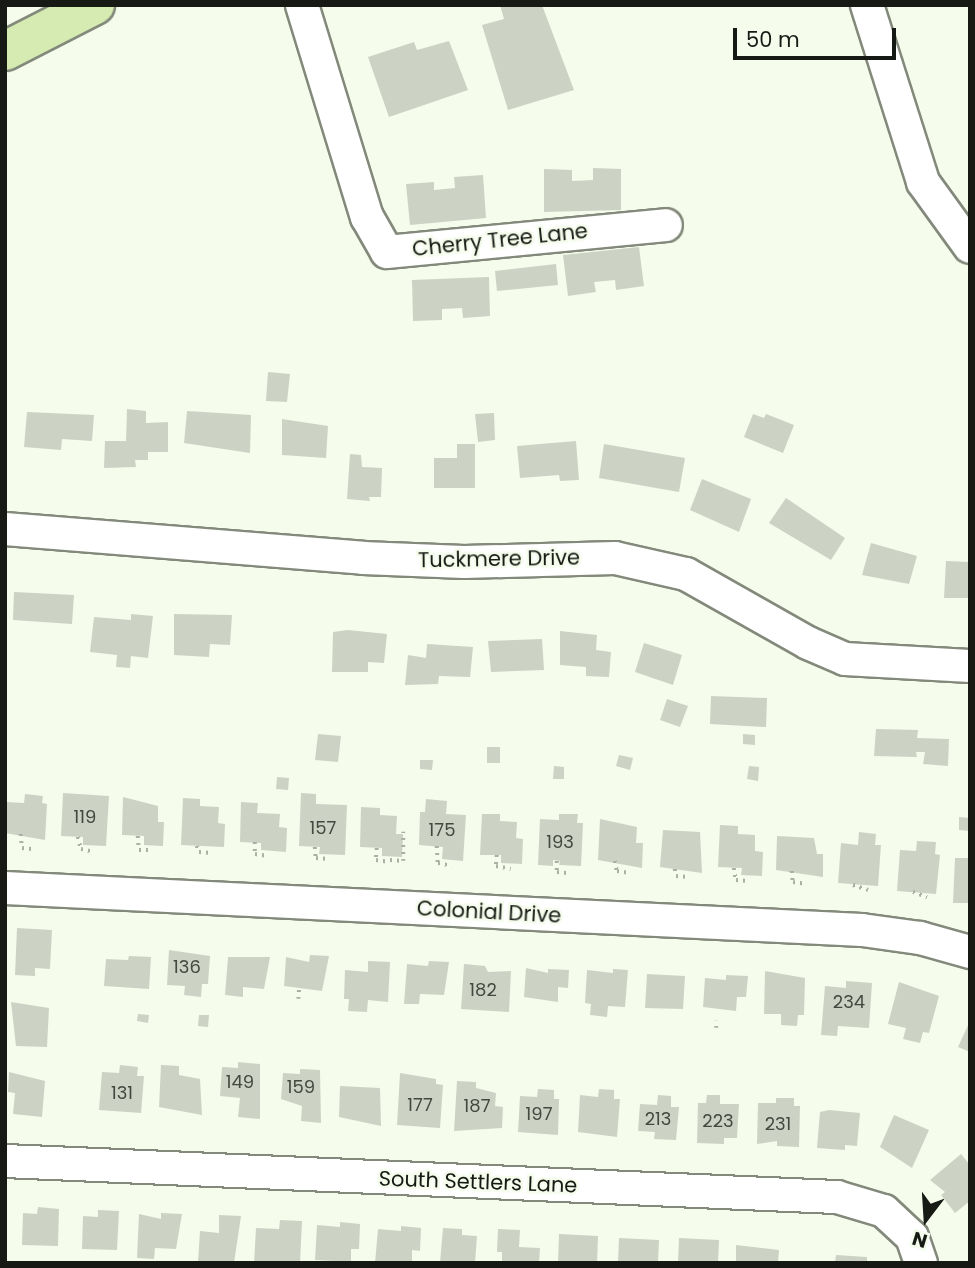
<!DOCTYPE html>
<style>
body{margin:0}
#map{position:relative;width:975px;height:1268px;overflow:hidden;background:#f5fcec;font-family:Poppins,sans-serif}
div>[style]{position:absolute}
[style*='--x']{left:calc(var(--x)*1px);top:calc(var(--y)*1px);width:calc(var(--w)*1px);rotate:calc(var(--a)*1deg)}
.building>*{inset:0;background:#cdd3c4}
.path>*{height:3.5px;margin-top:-1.75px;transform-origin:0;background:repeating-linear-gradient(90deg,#abb0a4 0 2px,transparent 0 7px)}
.roads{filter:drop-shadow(2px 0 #83897b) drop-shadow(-2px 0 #83897b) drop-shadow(0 2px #83897b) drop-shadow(0 -2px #83897b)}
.minor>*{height:32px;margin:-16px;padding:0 16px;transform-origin:16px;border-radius:16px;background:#fff}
.major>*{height:38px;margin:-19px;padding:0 19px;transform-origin:19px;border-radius:19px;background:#d6ebb1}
span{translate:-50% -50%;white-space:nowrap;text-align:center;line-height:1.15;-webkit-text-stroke:5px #f5fcec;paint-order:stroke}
.number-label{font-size:18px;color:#444840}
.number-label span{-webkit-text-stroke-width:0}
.street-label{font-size:21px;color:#171914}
.frame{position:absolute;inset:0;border:7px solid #171914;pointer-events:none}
.north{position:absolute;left:891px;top:1184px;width:70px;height:70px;-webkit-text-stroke:5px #f5fcec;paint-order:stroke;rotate:197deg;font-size:19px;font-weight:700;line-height:28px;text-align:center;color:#171914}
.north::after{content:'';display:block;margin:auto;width:24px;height:32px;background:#171914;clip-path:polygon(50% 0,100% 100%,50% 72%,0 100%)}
.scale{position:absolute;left:733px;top:28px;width:163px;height:32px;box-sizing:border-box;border:4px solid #171914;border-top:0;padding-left:9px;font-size:21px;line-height:24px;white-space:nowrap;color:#171914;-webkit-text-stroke:5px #f5fcec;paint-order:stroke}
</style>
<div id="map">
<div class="building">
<div style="clip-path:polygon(500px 5px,542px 5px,574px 90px,508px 110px,482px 25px,504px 19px)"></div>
<div style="clip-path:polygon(449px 41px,468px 90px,389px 117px,368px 57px,414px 42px,417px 50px)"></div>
<div style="clip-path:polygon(593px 168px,621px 169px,621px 210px,544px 212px,544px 169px,572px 170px,572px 181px,593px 180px)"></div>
<div style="clip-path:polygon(483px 175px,486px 218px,410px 225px,406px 184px,434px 182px,434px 190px,455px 188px,454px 177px)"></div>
<div style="clip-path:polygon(639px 247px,644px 286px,616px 290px,615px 280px,594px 282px,596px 292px,568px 296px,563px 255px)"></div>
<div style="clip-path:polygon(556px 264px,558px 285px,497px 291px,495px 271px)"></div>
<div style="clip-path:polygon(489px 277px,490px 316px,463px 318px,462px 308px,442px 309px,442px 320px,413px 321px,412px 280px)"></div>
<div style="clip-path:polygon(268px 372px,290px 374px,287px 402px,266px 401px)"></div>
<div style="clip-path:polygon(127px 409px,146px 411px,146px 423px,168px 422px,168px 452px,148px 452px,148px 460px,135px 460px,136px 467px,104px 468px,105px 441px,126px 441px)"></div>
<div style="clip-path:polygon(187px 411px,251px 415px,250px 453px,184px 443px)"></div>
<div style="clip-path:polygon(27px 412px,94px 415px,92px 441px,62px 439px,61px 450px,24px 447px)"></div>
<div style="clip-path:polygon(494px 413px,495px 440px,478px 442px,475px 414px)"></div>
<div style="clip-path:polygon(753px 414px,764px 418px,766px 414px,794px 425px,783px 453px,744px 437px)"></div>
<div style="clip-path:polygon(282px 419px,328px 426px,326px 458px,282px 455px)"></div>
<div style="clip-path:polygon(576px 441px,579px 480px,560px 481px,559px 475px,520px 478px,517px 446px)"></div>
<div style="clip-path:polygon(457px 444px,475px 444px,475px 488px,434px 488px,434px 458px,457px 458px)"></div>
<div style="clip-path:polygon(604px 444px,685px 458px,679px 492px,599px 478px)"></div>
<div style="clip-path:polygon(350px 454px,361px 455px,362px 467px,382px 468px,381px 497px,369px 497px,370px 501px,347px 499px)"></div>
<div style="clip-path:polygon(702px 479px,751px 499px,739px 532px,690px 510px)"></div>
<div style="clip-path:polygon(786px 498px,845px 538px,831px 560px,769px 523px)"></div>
<div style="clip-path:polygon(871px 543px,917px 556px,909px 584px,862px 575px)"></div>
<div style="clip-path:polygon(946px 561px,970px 562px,970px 598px,944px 598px)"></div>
<div style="clip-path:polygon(14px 592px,74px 595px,72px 624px,13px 620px)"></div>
<div style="clip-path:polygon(131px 614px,153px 616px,148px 658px,131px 656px,130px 668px,116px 667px,117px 655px,90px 652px,94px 617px,131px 620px)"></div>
<div style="clip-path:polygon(174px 614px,232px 615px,230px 645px,210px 644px,209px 657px,174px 655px)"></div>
<div style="clip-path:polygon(348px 630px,387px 634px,384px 663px,368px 662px,368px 672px,332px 672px,333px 632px)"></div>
<div style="clip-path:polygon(560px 631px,597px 635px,596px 650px,611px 652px,609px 677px,586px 676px,586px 667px,560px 665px)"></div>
<div style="clip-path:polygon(542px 639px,544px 670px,491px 672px,488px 641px)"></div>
<div style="clip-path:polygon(644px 643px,682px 655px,673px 685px,635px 672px)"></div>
<div style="clip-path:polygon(427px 644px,473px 647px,470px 677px,439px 676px,438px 684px,405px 685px,408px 655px,426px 658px)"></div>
<div style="clip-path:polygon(711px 696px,767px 698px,766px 727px,710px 724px)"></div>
<div style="clip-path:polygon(667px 699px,688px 706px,680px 727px,660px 720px)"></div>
<div style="clip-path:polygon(876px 729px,918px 730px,917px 738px,949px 739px,948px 766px,923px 764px,925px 752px,916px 752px,917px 757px,874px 756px)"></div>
<div style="clip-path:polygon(318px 734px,341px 736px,338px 762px,315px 760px)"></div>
<div style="clip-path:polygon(743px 734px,755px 735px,755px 745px,743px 744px)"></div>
<div style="clip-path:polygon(487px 747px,500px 747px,500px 763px,487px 763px)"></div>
<div style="clip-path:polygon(619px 755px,633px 758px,630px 770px,616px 766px)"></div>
<div style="clip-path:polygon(420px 760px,433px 760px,432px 770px,420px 769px)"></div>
<div style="clip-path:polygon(554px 766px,564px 767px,564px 779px,553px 779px)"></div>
<div style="clip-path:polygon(749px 766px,759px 767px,758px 781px,747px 779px)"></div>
<div style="clip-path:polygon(277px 777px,289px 778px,288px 790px,276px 789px)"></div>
<div style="clip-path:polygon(63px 793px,109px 796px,106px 846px,83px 845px,83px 837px,61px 836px)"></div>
<div style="clip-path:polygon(301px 793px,316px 794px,316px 804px,347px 805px,345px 855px,319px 854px,320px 847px,299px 846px)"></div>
<div style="clip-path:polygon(25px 794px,43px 796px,42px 803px,47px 804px,45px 840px,5px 833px,6px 802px,24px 803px)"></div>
<div style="clip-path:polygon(123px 797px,158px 806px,158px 822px,164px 822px,163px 846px,144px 845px,144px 836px,122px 835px)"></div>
<div style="clip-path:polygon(183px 798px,200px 799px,200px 806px,219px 807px,218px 823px,225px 824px,224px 847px,181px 845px)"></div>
<div style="clip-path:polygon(426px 799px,447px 801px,446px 814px,466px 815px,463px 861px,442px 859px,443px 847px,419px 845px,420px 812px,425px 812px)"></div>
<div style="clip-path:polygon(241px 802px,258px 803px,257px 813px,280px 814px,279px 827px,287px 828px,286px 852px,261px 850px,261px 843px,240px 842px)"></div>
<div style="clip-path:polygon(361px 807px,380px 808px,380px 815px,397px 816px,396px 834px,403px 834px,402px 857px,382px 856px,382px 848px,360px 847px)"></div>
<div style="clip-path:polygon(482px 814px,500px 814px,500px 821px,517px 822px,516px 838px,523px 839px,522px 864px,501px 863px,501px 855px,480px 855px)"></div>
<div style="clip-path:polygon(559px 814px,578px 814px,577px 823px,583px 823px,581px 866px,559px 865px,560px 861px,553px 860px,553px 866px,538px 865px,540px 819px,559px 820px)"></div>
<div style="clip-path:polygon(959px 817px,970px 818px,970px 831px,959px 830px)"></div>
<div style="clip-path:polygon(600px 819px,637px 827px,636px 843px,643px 843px,642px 868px,598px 860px)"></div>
<div style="clip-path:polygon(720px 825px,738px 826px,738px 834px,755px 835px,755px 851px,763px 852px,762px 876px,741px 875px,742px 868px,718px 867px)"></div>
<div style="clip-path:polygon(663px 830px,700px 832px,702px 873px,660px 867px)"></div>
<div style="clip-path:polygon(859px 832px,876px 834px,875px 845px,881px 845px,878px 886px,838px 883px,841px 843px,858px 845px)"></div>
<div style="clip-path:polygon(777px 836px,814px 838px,817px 854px,823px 854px,823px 877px,776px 870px)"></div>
<div style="clip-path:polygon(917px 841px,936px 842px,935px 854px,940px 855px,936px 894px,897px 891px,900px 850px,916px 851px)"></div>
<div style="clip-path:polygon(955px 858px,970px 858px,970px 903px,953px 903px)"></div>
<div style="clip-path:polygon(17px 928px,52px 930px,50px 969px,35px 968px,35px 976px,15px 975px)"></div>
<div style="clip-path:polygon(169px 950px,210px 956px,208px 984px,202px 984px,201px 997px,184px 995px,185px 986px,167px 985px)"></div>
<div style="clip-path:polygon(310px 955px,329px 956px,322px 991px,284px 986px,286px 957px,309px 962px)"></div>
<div style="clip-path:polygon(129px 956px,151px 957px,149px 989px,104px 986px,106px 959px,128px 960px)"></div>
<div style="clip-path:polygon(228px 957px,270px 957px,264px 989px,243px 987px,243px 997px,225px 995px)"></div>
<div style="clip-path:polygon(368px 961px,390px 962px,388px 1002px,368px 1000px,367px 1012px,348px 1011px,349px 999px,344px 999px,345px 970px,368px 972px)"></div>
<div style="clip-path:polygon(429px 961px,449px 962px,444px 995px,420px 994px,419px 1004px,404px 1004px,407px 964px,428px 966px)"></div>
<div style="clip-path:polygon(464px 964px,485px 966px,488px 972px,511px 971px,509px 1012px,461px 1009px)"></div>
<div style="clip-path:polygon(526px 968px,548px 973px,548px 969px,569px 970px,568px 988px,558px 987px,558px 1002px,524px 997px)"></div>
<div style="clip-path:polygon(613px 969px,628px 970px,625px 1007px,608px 1006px,607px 1017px,590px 1015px,591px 1004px,585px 1003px,587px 970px,613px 973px)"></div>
<div style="clip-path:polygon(765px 971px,805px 978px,804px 1015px,798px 1015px,797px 1026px,781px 1025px,781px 1014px,764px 1014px)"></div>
<div style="clip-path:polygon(647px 974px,685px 976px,683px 1009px,645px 1008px)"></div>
<div style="clip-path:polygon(726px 975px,748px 976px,746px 997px,737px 997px,736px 1011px,703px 1007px,705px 978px,726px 980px)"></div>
<div style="clip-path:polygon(846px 981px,872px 983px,869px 1028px,838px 1026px,837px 1036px,821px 1035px,825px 986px,846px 988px)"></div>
<div style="clip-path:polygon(899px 982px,939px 996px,929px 1033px,923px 1032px,920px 1043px,903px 1039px,906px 1028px,888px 1024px)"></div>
<div style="clip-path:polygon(11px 1002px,49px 1008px,47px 1047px,16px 1046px)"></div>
<div style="clip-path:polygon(138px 1014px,149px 1015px,148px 1023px,137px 1021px)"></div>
<div style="clip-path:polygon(199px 1015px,209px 1015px,208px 1027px,198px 1026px)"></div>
<div style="clip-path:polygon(970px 1021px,970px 1052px,958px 1047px)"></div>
<div style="clip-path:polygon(238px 1062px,260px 1064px,260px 1119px,238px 1117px,240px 1098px,220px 1096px,222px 1067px,238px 1068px)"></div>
<div style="clip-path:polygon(120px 1065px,138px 1067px,137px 1076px,144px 1076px,141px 1113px,99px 1110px,102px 1072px,119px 1073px)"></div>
<div style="clip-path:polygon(161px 1065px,179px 1066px,179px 1075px,200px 1079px,202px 1115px,159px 1107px)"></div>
<div style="clip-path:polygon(300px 1069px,320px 1070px,321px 1123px,301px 1121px,302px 1106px,281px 1099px,283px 1073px,300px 1074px)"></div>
<div style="clip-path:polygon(9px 1072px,45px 1081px,42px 1117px,13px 1114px,15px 1093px,8px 1092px)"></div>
<div style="clip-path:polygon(400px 1073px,436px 1079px,436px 1084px,443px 1085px,440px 1128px,397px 1125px)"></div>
<div style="clip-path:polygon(457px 1081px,476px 1082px,476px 1088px,496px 1093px,495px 1106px,503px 1107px,502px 1128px,454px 1131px)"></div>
<div style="clip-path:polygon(340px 1086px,380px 1088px,381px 1126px,339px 1117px)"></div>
<div style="clip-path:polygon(538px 1089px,554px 1090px,554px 1099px,559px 1099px,558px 1135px,518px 1132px,520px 1096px,537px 1097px)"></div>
<div style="clip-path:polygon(599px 1089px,614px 1090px,614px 1099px,620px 1099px,617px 1137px,578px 1132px,580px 1095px,598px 1097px)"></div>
<div style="clip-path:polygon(658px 1095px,671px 1096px,671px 1107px,679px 1107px,676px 1140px,654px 1139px,655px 1132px,638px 1131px,640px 1104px,657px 1105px)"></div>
<div style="clip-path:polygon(707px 1095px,720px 1095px,720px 1104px,739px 1104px,737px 1138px,724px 1138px,724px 1144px,697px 1143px,698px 1103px,706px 1103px)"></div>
<div style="clip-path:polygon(776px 1098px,794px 1098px,794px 1106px,800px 1106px,799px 1147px,777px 1146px,777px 1141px,757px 1144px,758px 1103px,776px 1103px)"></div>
<div style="clip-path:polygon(829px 1110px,860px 1113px,857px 1146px,845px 1145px,845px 1150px,817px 1148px,820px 1112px)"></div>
<div style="clip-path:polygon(894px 1115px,929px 1130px,912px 1168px,880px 1147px)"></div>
<div style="clip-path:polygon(961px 1154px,970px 1165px,970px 1201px,955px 1213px,941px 1195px,945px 1192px,930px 1180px)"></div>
<div style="clip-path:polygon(38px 1207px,59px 1209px,58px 1246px,22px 1245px,23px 1213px,37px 1214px)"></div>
<div style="clip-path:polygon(98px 1210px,119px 1211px,117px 1250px,82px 1249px,83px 1216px,98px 1217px)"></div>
<div style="clip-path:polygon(161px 1213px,182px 1214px,176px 1249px,155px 1248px,154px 1259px,137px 1258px,139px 1214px,161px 1219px)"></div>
<div style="clip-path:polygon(219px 1215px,241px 1216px,234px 1263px,198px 1262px,200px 1231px,219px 1233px)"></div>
<div style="clip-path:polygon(280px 1220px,302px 1221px,300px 1263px,254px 1263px,256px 1228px,279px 1229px)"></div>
<div style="clip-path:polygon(340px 1222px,360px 1224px,359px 1249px,351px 1249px,351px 1262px,315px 1260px,317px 1225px,340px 1227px)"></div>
<div style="clip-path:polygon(401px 1226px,421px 1228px,420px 1251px,412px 1250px,412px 1263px,375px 1263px,378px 1229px,401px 1231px)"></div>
<div style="clip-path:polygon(443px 1228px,462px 1229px,462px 1235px,477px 1236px,475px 1263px,440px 1263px)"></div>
<div style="clip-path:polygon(498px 1229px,520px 1230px,519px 1247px,540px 1248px,539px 1263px,502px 1263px,502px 1252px,497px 1252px)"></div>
<div style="clip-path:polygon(559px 1234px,598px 1236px,597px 1263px,558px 1263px)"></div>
<div style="clip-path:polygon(619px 1238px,659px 1240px,658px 1263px,618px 1263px)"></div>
<div style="clip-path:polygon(679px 1238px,719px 1240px,718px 1263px,678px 1263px)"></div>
<div style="clip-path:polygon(736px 1245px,779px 1250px,778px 1263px,736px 1263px)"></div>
<div style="clip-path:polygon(836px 1255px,867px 1257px,867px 1263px,835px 1263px)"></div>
</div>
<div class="path">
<div style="--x:21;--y:834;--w:14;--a:86"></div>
<div style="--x:22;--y:848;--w:10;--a:6"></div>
<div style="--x:138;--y:836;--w:14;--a:86"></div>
<div style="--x:139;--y:850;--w:12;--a:0"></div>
<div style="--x:78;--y:837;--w:12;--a:76"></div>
<div style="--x:81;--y:849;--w:13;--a:13"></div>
<div style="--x:255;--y:842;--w:12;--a:90"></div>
<div style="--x:255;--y:854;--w:13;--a:9"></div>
<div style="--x:197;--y:846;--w:6;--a:72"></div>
<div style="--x:199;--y:852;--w:12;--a:5"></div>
<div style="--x:437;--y:846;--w:17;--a:87"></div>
<div style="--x:438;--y:863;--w:14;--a:12"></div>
<div style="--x:315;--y:847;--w:11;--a:85"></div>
<div style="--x:316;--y:858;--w:14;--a:4"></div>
<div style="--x:377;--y:848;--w:12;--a:95"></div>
<div style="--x:376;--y:860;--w:14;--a:8"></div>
<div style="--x:497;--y:855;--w:11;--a:95"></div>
<div style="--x:496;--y:866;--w:15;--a:11"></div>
<div style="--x:390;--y:860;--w:13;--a:4"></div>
<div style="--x:403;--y:861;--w:29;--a:-90"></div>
<div style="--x:557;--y:861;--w:11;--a:90"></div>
<div style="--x:557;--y:872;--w:10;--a:6"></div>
<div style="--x:615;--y:861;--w:10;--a:79"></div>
<div style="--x:617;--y:871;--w:12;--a:9"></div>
<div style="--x:734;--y:868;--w:12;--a:81"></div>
<div style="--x:736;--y:880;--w:12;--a:5"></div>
<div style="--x:675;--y:869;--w:7;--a:82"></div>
<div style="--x:676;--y:876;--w:13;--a:4"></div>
<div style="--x:792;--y:871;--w:11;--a:85"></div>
<div style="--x:793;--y:882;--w:14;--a:8"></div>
<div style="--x:853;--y:885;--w:16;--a:18"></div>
<div style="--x:913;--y:892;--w:15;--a:20"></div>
<div style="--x:298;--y:999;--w:11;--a:-85"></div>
<div style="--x:716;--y:1028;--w:7;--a:-90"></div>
</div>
<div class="roads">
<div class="minor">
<div style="--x:302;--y:5;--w:222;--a:73"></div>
<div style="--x:367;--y:217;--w:40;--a:60.3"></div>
<div style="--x:387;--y:252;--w:280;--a:-5.5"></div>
<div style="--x:867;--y:5;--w:186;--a:72.4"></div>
<div style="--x:923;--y:182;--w:80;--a:54.1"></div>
<div style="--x:5;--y:529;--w:359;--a:4.6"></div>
<div style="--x:363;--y:558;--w:101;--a:2.3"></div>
<div style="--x:464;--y:562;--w:151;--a:-1.5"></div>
<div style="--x:615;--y:558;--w:73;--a:12.7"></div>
<div style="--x:686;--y:574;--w:140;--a:29.5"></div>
<div style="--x:808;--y:643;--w:40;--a:23.4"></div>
<div style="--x:845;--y:659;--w:125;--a:3.2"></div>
<div style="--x:5;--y:888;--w:858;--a:2.81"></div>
<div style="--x:862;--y:930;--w:59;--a:7.9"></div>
<div style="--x:920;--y:938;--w:52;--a:15.6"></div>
<div style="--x:5;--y:1161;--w:833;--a:2.48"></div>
<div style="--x:837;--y:1197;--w:49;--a:16.6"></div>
<div style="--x:884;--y:1211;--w:38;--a:43"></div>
<div style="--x:912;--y:1237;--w:28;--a:71"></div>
</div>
<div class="major">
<div style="--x:5;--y:51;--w:101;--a:-27.1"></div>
</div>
</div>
<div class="number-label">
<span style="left:85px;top:817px">119</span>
<span style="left:323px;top:828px">157</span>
<span style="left:442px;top:830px">175</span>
<span style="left:560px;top:842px">193</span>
<span style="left:187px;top:967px">136</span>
<span style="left:483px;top:990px">182</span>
<span style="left:849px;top:1002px">234</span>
<span style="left:240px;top:1082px">149</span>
<span style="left:301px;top:1087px">159</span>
<span style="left:122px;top:1093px">131</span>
<span style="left:420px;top:1105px">177</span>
<span style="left:477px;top:1106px">187</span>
<span style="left:539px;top:1114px">197</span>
<span style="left:658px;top:1119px">213</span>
<span style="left:718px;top:1121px">223</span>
<span style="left:778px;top:1124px">231</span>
</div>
<div class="street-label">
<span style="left:500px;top:240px;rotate:-6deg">Cherry Tree Lane</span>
<span style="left:499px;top:559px;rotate:-1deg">Tuckmere Drive</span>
<span style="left:489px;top:912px;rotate:3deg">Colonial Drive</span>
<span style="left:478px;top:1182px;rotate:2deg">South Settlers Lane</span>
</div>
<div class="frame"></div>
<div class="north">N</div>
<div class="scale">50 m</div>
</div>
